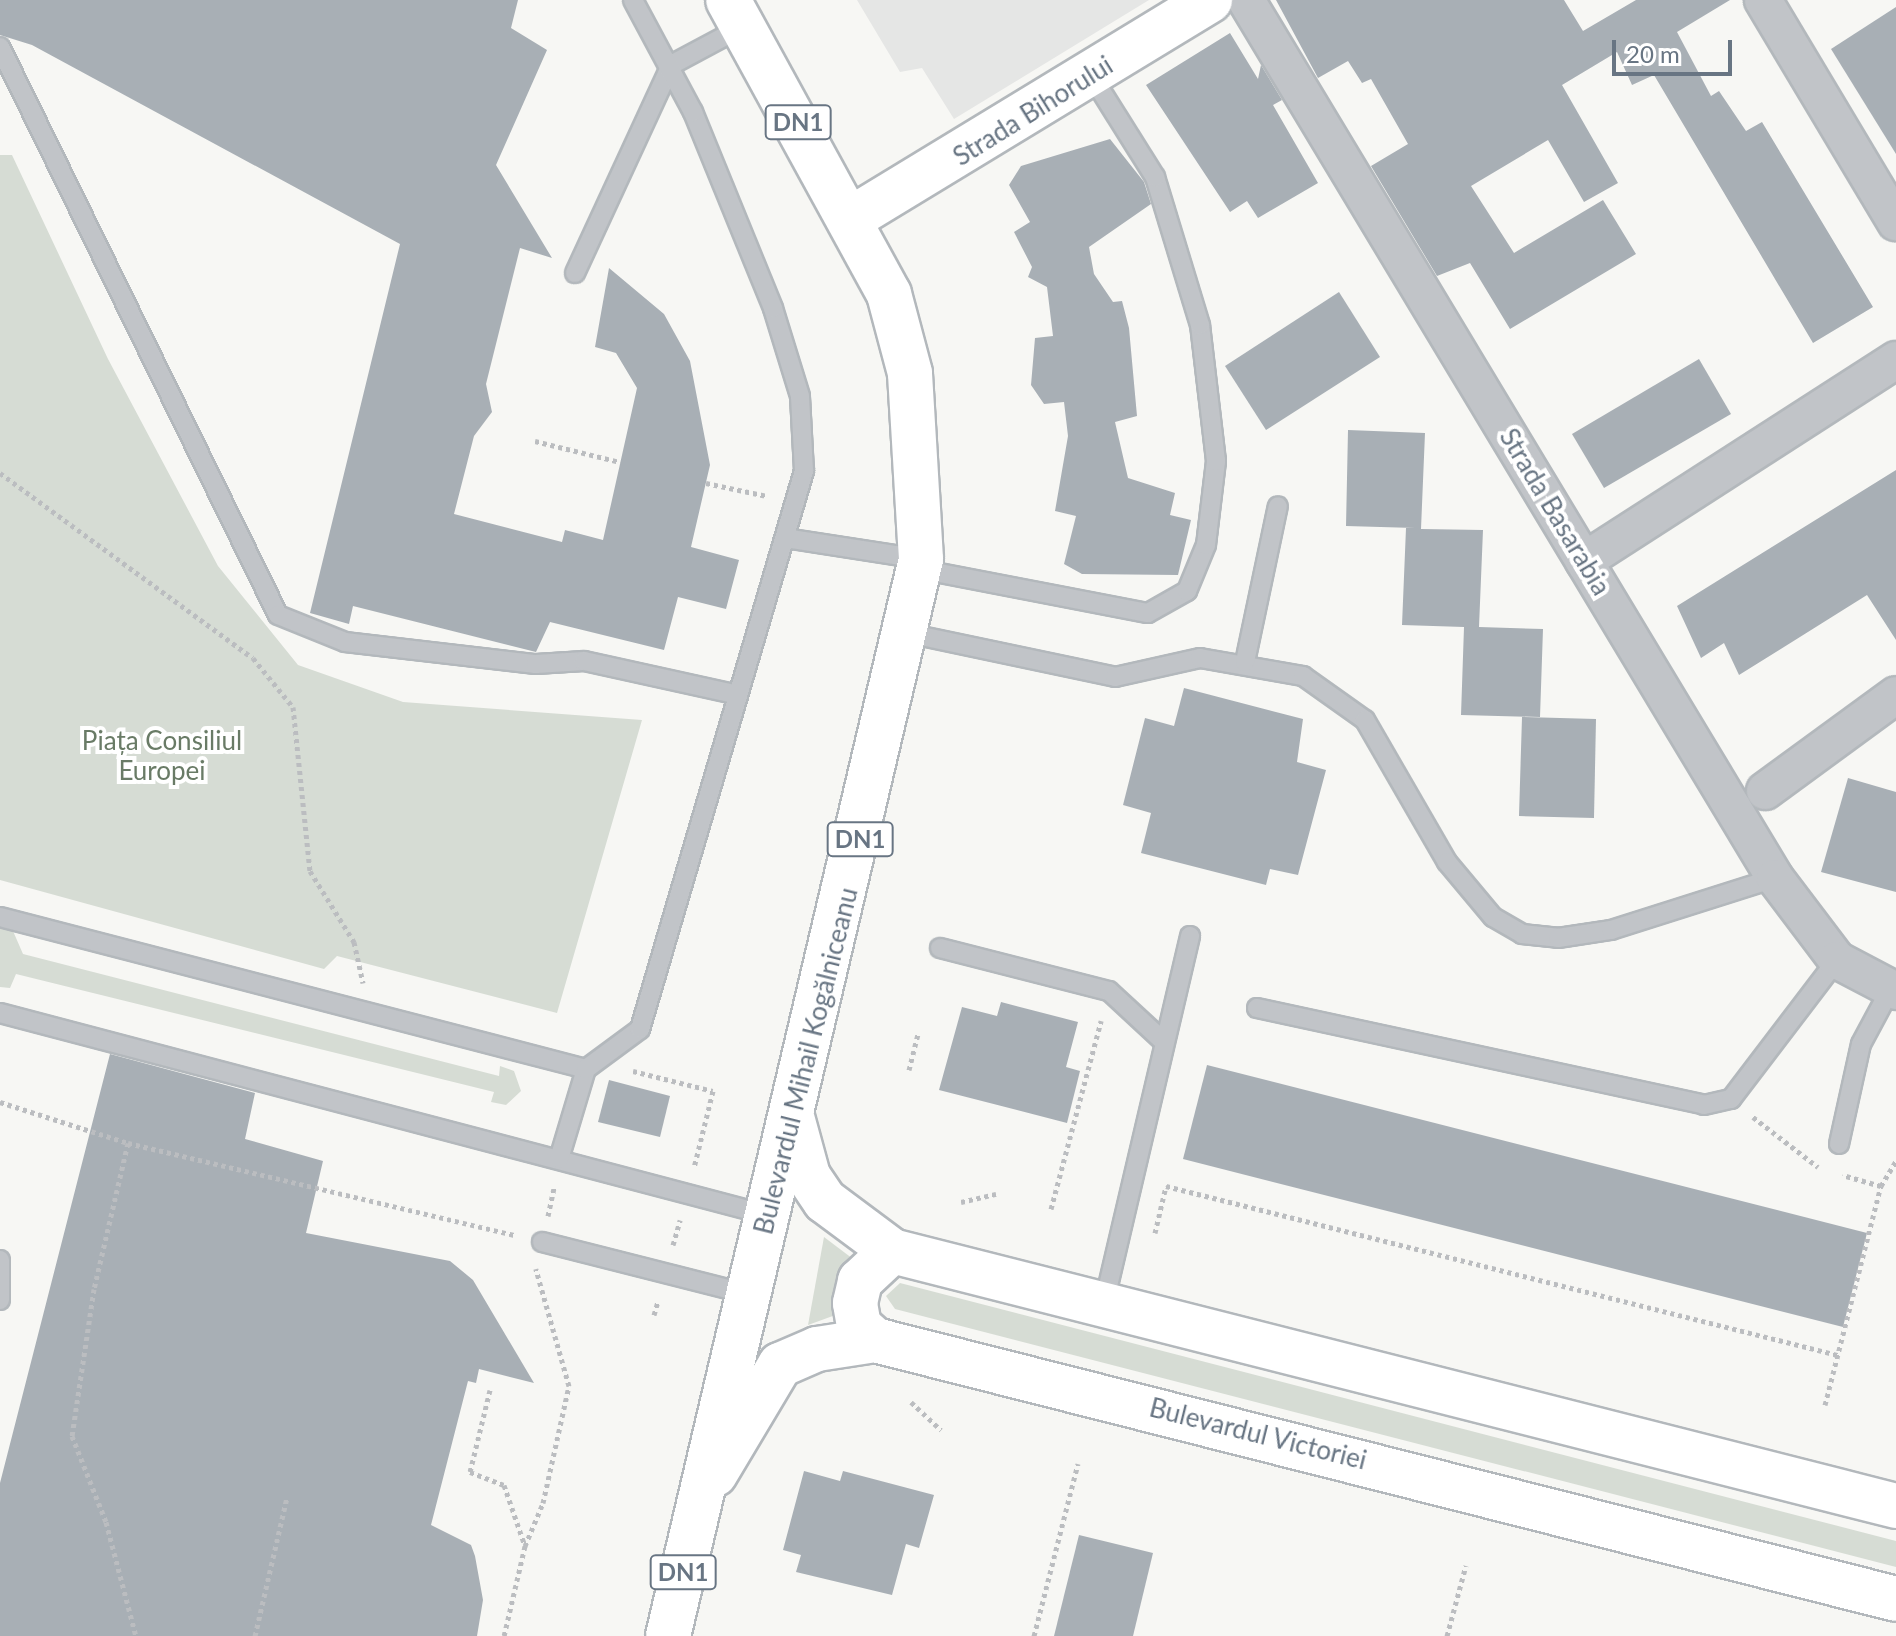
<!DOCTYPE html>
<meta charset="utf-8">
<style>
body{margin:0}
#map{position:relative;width:1896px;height:1636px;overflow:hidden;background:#f7f7f4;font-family:Lato,sans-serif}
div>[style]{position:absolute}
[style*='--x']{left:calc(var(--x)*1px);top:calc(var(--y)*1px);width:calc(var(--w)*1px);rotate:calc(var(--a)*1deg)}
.built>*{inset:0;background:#e5e6e5}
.green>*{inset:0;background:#d6dcd4}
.building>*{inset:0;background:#a8afb5}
.path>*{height:5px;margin-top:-2.5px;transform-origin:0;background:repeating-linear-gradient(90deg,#bbbdc0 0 4px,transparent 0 8px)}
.roads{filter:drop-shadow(2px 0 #b3b8bc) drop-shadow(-2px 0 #b3b8bc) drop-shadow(0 2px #b3b8bc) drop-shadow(0 -2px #b3b8bc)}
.lane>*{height:18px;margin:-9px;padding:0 9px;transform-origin:9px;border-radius:9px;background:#c1c4c8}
.street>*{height:36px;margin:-18px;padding:0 18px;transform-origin:18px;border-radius:18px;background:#c1c4c8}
.secondary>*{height:44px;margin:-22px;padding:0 22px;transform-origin:22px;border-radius:22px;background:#fff}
.primary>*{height:44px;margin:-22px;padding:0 22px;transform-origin:22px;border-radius:22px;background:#fff}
span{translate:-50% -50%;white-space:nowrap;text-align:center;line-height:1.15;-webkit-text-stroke:8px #fff;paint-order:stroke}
.shield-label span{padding:2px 6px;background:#fff;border:2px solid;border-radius:6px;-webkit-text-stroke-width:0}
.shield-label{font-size:24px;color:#687583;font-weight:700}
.street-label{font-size:26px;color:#687583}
.park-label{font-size:26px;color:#697b66}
.scale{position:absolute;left:1612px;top:40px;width:120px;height:36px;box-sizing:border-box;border:4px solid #687583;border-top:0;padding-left:10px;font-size:24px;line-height:28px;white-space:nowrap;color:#687583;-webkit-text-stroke:6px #fff;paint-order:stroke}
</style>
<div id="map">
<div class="built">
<div style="clip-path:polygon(857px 0,1149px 0,954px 119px,922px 68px,900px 72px)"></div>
</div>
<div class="green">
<div style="clip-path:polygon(0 155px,12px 155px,108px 359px,218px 566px,298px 665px,403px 702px,642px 720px,557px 1013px,337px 956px,324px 969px,0 880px)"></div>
<div style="clip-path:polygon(0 925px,13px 931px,23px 954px,499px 1076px,500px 1066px,514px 1071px,521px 1091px,506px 1105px,491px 1102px,494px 1092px,16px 974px,10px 988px,0 987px)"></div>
<div style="clip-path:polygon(824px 1237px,861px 1265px,852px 1309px,808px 1325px)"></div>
<div style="clip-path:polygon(900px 1283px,1896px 1541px,1896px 1567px,895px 1309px,886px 1296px)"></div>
</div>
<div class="building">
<div style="clip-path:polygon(0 0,518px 0,511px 28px,547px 50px,496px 165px,552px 258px,520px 248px,486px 384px,492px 412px,474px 436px,454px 514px,562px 542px,565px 530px,603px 540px,637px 388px,616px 353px,595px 347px,609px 268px,664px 314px,690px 361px,710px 465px,691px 547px,739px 560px,726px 609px,678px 597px,664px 650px,550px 622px,536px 652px,353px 606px,349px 624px,310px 613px,400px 244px,32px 45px,0 35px)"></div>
<div style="clip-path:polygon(1276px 0,1564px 0,1583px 31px,1636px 0,1730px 0,1677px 32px,1711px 96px,1719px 91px,1746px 131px,1762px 122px,1873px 307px,1813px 343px,1654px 75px,1632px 85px,1617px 52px,1562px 85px,1618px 183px,1584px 202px,1548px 140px,1471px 186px,1514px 253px,1603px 200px,1636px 254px,1510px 329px,1470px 263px,1437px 276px,1371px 166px,1408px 144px,1371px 79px,1362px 83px,1348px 61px,1318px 78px)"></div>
<div style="clip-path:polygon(1896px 7px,1896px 154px,1831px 49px)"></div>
<div style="clip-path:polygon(1230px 33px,1258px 79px,1261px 65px,1282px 100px,1273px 105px,1318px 183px,1258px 218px,1247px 201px,1230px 212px,1146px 85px)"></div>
<div style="clip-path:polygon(1110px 139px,1144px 182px,1151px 204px,1089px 247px,1094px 274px,1113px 302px,1122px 301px,1129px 328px,1137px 416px,1115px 422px,1128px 478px,1175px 493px,1170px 515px,1191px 520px,1178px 575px,1082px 574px,1064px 564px,1076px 516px,1055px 511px,1068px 436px,1064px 402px,1044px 404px,1031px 385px,1035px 338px,1053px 336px,1047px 287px,1028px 277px,1032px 267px,1014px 232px,1030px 222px,1009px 185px,1021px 166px)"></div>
<div style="clip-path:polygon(1339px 292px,1380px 357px,1266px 430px,1225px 366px)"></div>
<div style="clip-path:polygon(1699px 359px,1731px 414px,1604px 488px,1572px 434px)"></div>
<div style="clip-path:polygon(1348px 430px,1425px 433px,1421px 529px,1483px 530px,1479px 627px,1543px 629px,1540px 717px,1461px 715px,1464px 627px,1402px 625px,1406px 528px,1415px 528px,1346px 526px)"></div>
<div style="clip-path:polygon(1896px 470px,1896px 640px,1867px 595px,1739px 675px,1724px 643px,1701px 658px,1677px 606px)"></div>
<div style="clip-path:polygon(1184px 688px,1303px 719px,1297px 762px,1326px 770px,1298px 875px,1270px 869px,1266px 885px,1141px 853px,1151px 813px,1123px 805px,1145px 718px,1174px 726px)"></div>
<div style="clip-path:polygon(1522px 717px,1596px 719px,1594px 818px,1519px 816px)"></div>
<div style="clip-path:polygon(1848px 778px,1896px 792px,1896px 892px,1821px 872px)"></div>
<div style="clip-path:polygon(1001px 1002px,1078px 1022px,1066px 1067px,1080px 1071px,1067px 1123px,939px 1090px,962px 1007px,997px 1016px)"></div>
<div style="clip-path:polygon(110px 1054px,255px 1093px,245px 1139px,323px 1161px,306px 1233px,450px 1261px,473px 1280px,534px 1383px,479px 1369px,476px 1383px,468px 1381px,431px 1525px,471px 1545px,475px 1556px,483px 1600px,477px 1636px,0 1636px,0 1483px)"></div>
<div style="clip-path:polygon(1207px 1065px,1867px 1233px,1843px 1327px,1183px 1159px)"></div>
<div style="clip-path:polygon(609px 1080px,670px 1096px,660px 1137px,598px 1122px)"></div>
<div style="clip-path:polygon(804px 1471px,840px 1481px,843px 1471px,934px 1495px,919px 1548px,906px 1544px,892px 1595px,796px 1572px,801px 1555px,783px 1550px)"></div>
<div style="clip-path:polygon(1079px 1535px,1153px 1553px,1133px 1636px,1054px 1636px)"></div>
</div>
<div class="path">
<div style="--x:535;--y:441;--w:88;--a:13.9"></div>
<div style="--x:0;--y:473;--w:313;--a:36.2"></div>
<div style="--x:253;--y:658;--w:63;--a:50.8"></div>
<div style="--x:293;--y:707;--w:165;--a:84.1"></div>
<div style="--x:310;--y:871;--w:84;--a:58.2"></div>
<div style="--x:354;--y:942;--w:42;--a:77.6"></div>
<div style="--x:706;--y:483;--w:62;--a:12"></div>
<div style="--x:909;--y:1070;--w:38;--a:-76"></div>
<div style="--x:633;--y:1071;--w:82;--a:14"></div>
<div style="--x:713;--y:1091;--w:79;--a:103.9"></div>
<div style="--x:0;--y:1102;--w:134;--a:17.8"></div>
<div style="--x:128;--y:1143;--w:397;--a:13.4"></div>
<div style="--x:1753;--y:1117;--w:82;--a:37.6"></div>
<div style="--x:128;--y:1143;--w:150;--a:103.1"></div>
<div style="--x:94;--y:1289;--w:149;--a:98.5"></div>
<div style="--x:72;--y:1436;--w:92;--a:68.4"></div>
<div style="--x:106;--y:1522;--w:118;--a:75.3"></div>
<div style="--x:1881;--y:1186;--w:29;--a:-59"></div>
<div style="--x:961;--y:1202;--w:36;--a:-13"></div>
<div style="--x:1051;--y:1209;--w:195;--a:-75.1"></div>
<div style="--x:548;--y:1216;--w:30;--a:-78"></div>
<div style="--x:1155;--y:1233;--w:48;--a:-76.8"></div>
<div style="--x:1166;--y:1186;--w:693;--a:14.12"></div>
<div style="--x:673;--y:1245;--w:26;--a:-74"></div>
<div style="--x:654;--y:1315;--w:15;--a:-74"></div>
<div style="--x:490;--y:1390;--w:84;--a:103.7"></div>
<div style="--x:470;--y:1472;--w:36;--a:21"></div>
<div style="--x:504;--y:1485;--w:65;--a:71"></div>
<div style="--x:525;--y:1546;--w:92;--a:103.1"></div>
<div style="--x:911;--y:1402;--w:41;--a:43"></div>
<div style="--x:1825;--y:1405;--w:226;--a:-75.7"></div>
<div style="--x:1881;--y:1186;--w:40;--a:-164"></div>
<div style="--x:525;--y:1546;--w:47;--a:-67.3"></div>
<div style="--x:543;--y:1503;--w:120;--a:-77.5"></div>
<div style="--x:569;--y:1386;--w:122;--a:-105.8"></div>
<div style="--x:255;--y:1636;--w:143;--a:-77"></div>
<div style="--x:1034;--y:1636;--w:178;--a:-75.7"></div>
<div style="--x:1447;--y:1636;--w:73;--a:-75"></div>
</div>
<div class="roads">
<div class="lane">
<div style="--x:0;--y:47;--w:632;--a:63.92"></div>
<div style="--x:278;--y:615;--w:72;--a:21.9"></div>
<div style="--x:345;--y:642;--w:192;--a:6.6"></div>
<div style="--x:536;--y:664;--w:48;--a:-3.6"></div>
<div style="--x:584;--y:661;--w:154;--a:12.4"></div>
<div style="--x:575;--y:273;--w:229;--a:-65.2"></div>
<div style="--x:671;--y:65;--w:83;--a:-28.1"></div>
<div style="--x:785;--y:538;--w:138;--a:8.8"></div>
<div style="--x:919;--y:569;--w:233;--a:10.9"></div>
<div style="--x:1148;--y:613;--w:45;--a:-29.4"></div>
<div style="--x:1187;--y:591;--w:50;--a:-67.6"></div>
<div style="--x:1206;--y:545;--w:85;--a:-83.2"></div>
<div style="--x:1216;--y:461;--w:137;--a:-96.7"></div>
<div style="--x:1200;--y:325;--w:155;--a:-106.9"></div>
<div style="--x:1155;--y:177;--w:120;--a:-122.1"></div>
<div style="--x:907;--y:633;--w:213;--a:11.9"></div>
<div style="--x:1115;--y:677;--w:87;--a:-12.6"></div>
<div style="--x:1200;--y:658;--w:105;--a:9.9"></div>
<div style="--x:1303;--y:676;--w:76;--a:35.4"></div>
<div style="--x:1365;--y:720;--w:164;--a:60"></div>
<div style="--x:1447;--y:862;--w:72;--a:50.1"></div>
<div style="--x:1493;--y:917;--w:34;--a:30"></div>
<div style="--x:1522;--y:934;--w:36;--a:6"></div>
<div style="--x:1558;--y:938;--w:54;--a:-8.6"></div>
<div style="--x:1611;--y:930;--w:172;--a:-17.6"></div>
<div style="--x:1245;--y:662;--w:159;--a:-78.1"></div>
<div style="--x:0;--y:917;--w:605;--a:14.54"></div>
<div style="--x:940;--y:948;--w:174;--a:14.3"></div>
<div style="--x:1109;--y:991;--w:75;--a:42.8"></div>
<div style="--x:1257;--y:1008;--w:457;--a:12.2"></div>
<div style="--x:1704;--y:1105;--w:28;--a:-13"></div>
<div style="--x:1731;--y:1099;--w:175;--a:-52.7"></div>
<div style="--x:0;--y:1013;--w:793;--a:14.75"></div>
<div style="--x:1839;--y:1144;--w:102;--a:-77.6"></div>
<div style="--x:1861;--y:1044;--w:61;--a:-61.8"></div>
<div style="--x:559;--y:1159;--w:94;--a:-73.3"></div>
<div style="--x:586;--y:1069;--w:67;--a:-36.5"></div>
<div style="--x:640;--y:1029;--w:582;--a:-73.62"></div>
<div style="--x:804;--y:471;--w:75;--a:-93.1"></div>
<div style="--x:800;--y:396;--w:92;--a:-107.1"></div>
<div style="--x:773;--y:308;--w:212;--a:-112.2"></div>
<div style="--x:693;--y:112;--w:127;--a:-118.2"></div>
<div style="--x:542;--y:1242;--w:212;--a:14.2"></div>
<div style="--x:0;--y:1260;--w:40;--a:90"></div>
<div style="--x:1104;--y:1303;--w:377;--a:-76.8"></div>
</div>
<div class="street">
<div style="--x:1246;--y:0;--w:1025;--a:58.93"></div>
<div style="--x:1775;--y:878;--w:103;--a:52.9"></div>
<div style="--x:1837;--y:960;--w:67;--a:27.7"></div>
<div style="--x:1763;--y:0;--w:259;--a:59.1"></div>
<div style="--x:1584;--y:561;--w:371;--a:-32.8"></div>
<div style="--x:1765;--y:791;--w:162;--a:-36.2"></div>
</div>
<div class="secondary">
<div style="--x:852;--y:218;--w:419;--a:-31.3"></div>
<div style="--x:792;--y:1117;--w:61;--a:74.8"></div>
<div style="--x:808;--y:1176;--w:30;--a:56"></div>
<div style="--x:825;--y:1201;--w:84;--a:36.7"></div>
<div style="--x:892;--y:1251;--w:1036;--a:14.25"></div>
<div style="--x:875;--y:1340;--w:21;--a:-139"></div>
<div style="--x:859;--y:1326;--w:23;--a:-100"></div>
<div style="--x:855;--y:1303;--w:23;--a:-77"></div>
<div style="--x:860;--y:1281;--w:44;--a:-43.2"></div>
<div style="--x:715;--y:1474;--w:127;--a:-59.2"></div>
<div style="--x:780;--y:1365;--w:40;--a:-23.4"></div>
<div style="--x:817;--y:1349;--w:59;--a:-8.8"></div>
<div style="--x:875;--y:1340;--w:1053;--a:14.23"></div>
</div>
<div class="primary">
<div style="--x:668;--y:1636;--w:1106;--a:-76.78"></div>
<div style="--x:921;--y:559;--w:186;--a:-93.4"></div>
<div style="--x:910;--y:373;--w:82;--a:-104.9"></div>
<div style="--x:889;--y:294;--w:335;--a:-118.7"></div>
</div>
</div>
<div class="shield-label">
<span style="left:798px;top:122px">DN1</span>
<span style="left:860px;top:839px">DN1</span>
<span style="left:683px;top:1572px">DN1</span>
</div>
<div class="street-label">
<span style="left:1033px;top:111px;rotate:-32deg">Strada Bihorului</span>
<span style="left:1555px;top:512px;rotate:59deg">Strada Basarabia</span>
<span style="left:806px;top:1061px;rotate:-76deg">Bulevardul Mihail Kogălniceanu</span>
<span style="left:1258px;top:1434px;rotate:14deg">Bulevardul Victoriei</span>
</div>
<div class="park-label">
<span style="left:162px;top:756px">Piața Consiliul<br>Europei</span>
</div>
<div class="scale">20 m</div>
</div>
